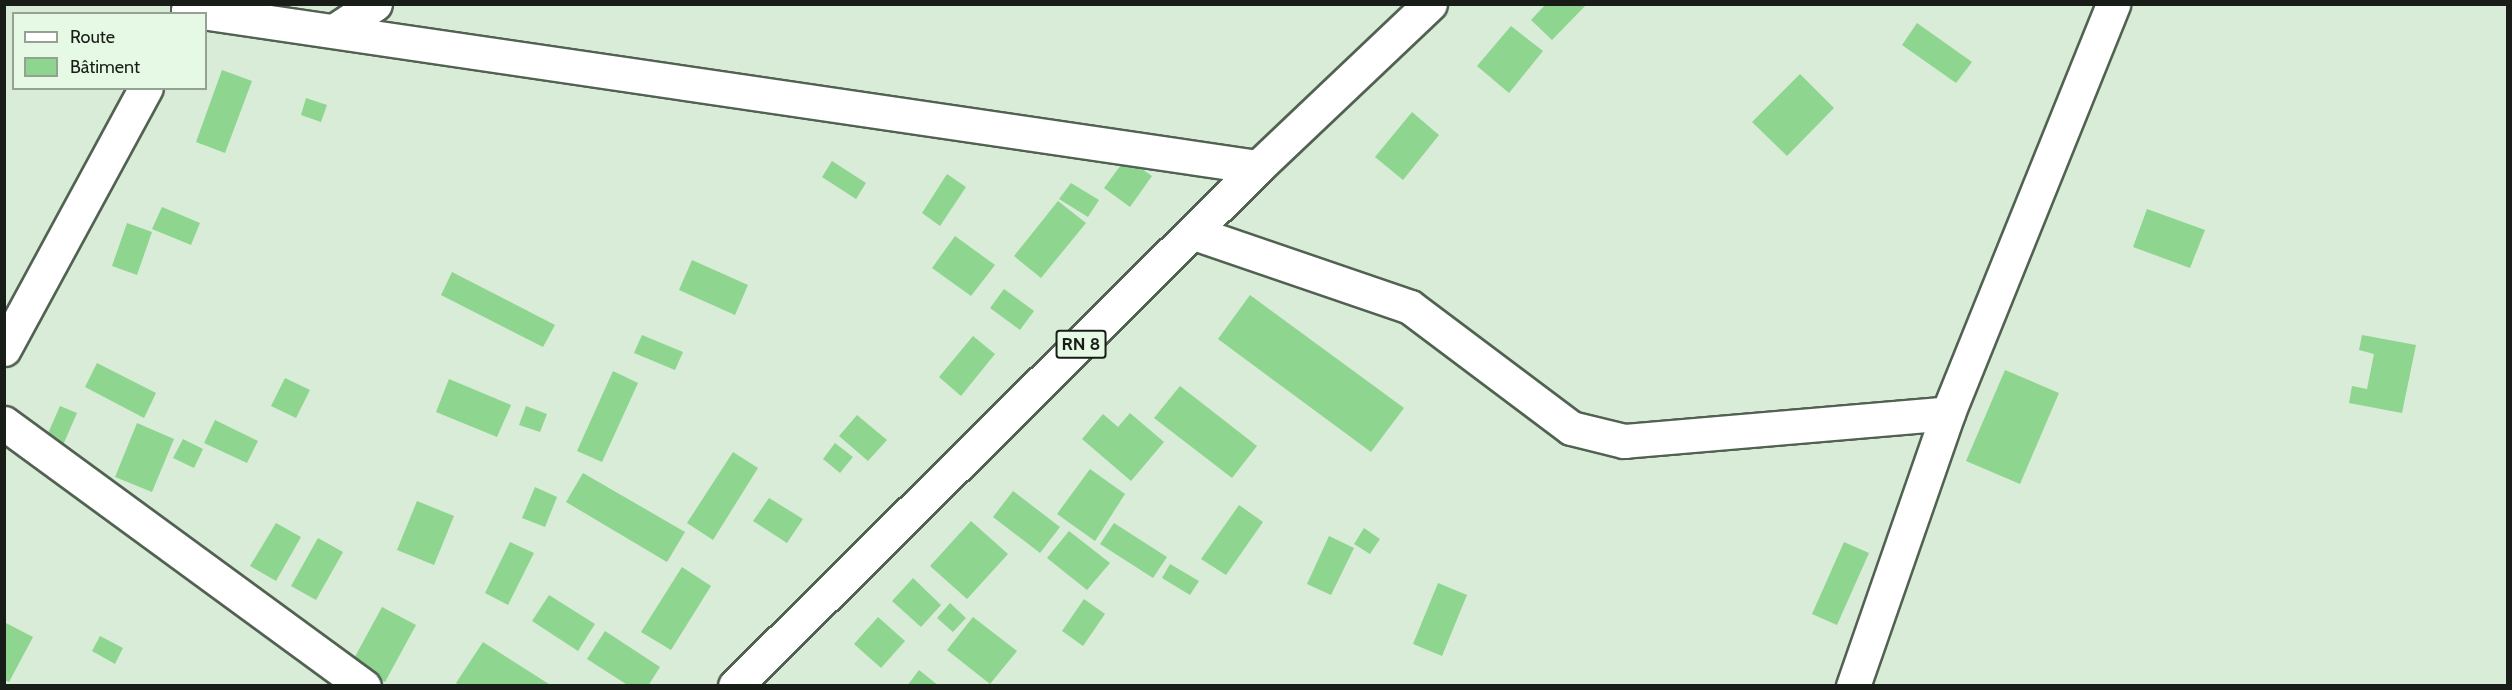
<!DOCTYPE html>
<meta charset="utf-8">
<style>
body{margin:0}
#map{position:relative;width:2512px;height:690px;overflow:hidden;background:#d9ecd8;font-family:Cabin,sans-serif}
div>[style]{position:absolute}
[style*='--x']{left:calc(var(--x)*1px);top:calc(var(--y)*1px);width:calc(var(--w)*1px);rotate:calc(var(--a)*1deg)}
.building>*{inset:0;background:#8ed58f}
.roads{filter:drop-shadow(2px 0 #526252) drop-shadow(-2px 0 #526252) drop-shadow(0 2px #526252) drop-shadow(0 -2px #526252)}
.minor>*{height:33px;margin:-16.5px;padding:0 16.5px;transform-origin:16.5px;border-radius:16.5px;background:#fff}
.major>*{height:33px;margin:-16.5px;padding:0 16.5px;transform-origin:16.5px;border-radius:16.5px;background:#fff}
span{translate:-50% -50%;white-space:nowrap;text-align:center;line-height:1.15;-webkit-text-stroke:5px #e6f9e5;paint-order:stroke}
.shield-label span{padding:2px 4px;background:#e6f9e5;border:2px solid;border-radius:4px;-webkit-text-stroke-width:0}
.shield-label{font-size:18px;color:#181e17;font-weight:700}
.frame{position:absolute;inset:0;border:6px solid #181e17;pointer-events:none}
.legend{position:absolute;left:12px;top:12px;width:195px;height:78px;box-sizing:border-box;background:#e6f9e5;border:2px solid #94a193;margin:0;padding:8px 10px;list-style:none;font-size:18px;color:#181e17}
.legend li{display:flex;align-items:center;gap:12px;height:30px}
.legend b{width:30px;border:2px solid #94a193}
</style>
<div id="map">
<div class="building">
<div style="clip-path:polygon(1546px 4px,1587px 4px,1552px 40px,1531px 20px)"></div>
<div style="clip-path:polygon(1917px 23px,1972px 62px,1956px 83px,1902px 45px)"></div>
<div style="clip-path:polygon(1511px 26px,1543px 51px,1509px 93px,1477px 66px)"></div>
<div style="clip-path:polygon(222px 70px,252px 81px,225px 153px,196px 142px)"></div>
<div style="clip-path:polygon(1800px 74px,1834px 108px,1787px 156px,1752px 122px)"></div>
<div style="clip-path:polygon(306px 98px,327px 105px,321px 122px,301px 115px)"></div>
<div style="clip-path:polygon(1412px 112px,1439px 135px,1403px 180px,1375px 157px)"></div>
<div style="clip-path:polygon(1126px 158px,1152px 176px,1130px 207px,1104px 188px)"></div>
<div style="clip-path:polygon(832px 161px,866px 183px,856px 199px,822px 177px)"></div>
<div style="clip-path:polygon(947px 174px,966px 187px,940px 226px,922px 213px)"></div>
<div style="clip-path:polygon(1071px 183px,1099px 200px,1088px 217px,1059px 199px)"></div>
<div style="clip-path:polygon(1058px 201px,1086px 223px,1041px 278px,1014px 256px)"></div>
<div style="clip-path:polygon(162px 207px,200px 223px,191px 245px,152px 229px)"></div>
<div style="clip-path:polygon(2147px 209px,2205px 230px,2190px 268px,2133px 247px)"></div>
<div style="clip-path:polygon(127px 223px,152px 232px,137px 275px,112px 266px)"></div>
<div style="clip-path:polygon(955px 236px,995px 265px,971px 296px,932px 268px)"></div>
<div style="clip-path:polygon(692px 260px,748px 285px,735px 315px,679px 290px)"></div>
<div style="clip-path:polygon(452px 272px,555px 325px,543px 347px,441px 295px)"></div>
<div style="clip-path:polygon(1004px 289px,1034px 311px,1020px 330px,990px 308px)"></div>
<div style="clip-path:polygon(1250px 295px,1404px 408px,1371px 452px,1218px 339px)"></div>
<div style="clip-path:polygon(642px 335px,683px 352px,675px 370px,634px 353px)"></div>
<div style="clip-path:polygon(2362px 335px,2416px 345px,2402px 413px,2349px 403px,2352px 386px,2367px 389px,2374px 354px,2359px 350px)"></div>
<div style="clip-path:polygon(973px 336px,995px 354px,961px 396px,939px 377px)"></div>
<div style="clip-path:polygon(97px 363px,156px 393px,144px 418px,85px 387px)"></div>
<div style="clip-path:polygon(2005px 370px,2059px 393px,2020px 484px,1966px 461px)"></div>
<div style="clip-path:polygon(613px 371px,638px 383px,602px 462px,577px 451px)"></div>
<div style="clip-path:polygon(285px 378px,310px 390px,296px 418px,271px 406px)"></div>
<div style="clip-path:polygon(449px 379px,511px 405px,497px 437px,436px 412px)"></div>
<div style="clip-path:polygon(1180px 386px,1257px 446px,1232px 478px,1154px 418px)"></div>
<div style="clip-path:polygon(60px 406px,77px 413px,63px 445px,46px 438px)"></div>
<div style="clip-path:polygon(526px 406px,547px 414px,540px 432px,519px 425px)"></div>
<div style="clip-path:polygon(1130px 413px,1164px 442px,1131px 481px,1082px 439px,1103px 414px,1118px 427px)"></div>
<div style="clip-path:polygon(857px 415px,887px 440px,868px 461px,839px 436px)"></div>
<div style="clip-path:polygon(215px 420px,258px 441px,247px 463px,204px 443px)"></div>
<div style="clip-path:polygon(137px 423px,174px 439px,152px 492px,115px 477px)"></div>
<div style="clip-path:polygon(183px 439px,203px 449px,194px 468px,173px 458px)"></div>
<div style="clip-path:polygon(835px 443px,853px 457px,840px 473px,823px 459px)"></div>
<div style="clip-path:polygon(733px 452px,758px 468px,713px 540px,687px 523px)"></div>
<div style="clip-path:polygon(1090px 469px,1125px 494px,1095px 541px,1057px 514px)"></div>
<div style="clip-path:polygon(583px 473px,685px 532px,667px 562px,566px 502px)"></div>
<div style="clip-path:polygon(535px 487px,557px 497px,545px 527px,522px 518px)"></div>
<div style="clip-path:polygon(1013px 491px,1060px 527px,1040px 553px,993px 517px)"></div>
<div style="clip-path:polygon(769px 498px,803px 519px,787px 543px,753px 521px)"></div>
<div style="clip-path:polygon(417px 501px,454px 516px,434px 565px,397px 550px)"></div>
<div style="clip-path:polygon(1239px 505px,1263px 522px,1226px 575px,1201px 559px)"></div>
<div style="clip-path:polygon(971px 521px,1008px 554px,967px 599px,930px 566px)"></div>
<div style="clip-path:polygon(276px 523px,301px 537px,276px 581px,250px 566px)"></div>
<div style="clip-path:polygon(1114px 523px,1167px 557px,1153px 578px,1100px 544px)"></div>
<div style="clip-path:polygon(1364px 528px,1380px 539px,1370px 554px,1354px 544px)"></div>
<div style="clip-path:polygon(1069px 531px,1110px 563px,1087px 590px,1047px 558px)"></div>
<div style="clip-path:polygon(1329px 536px,1354px 548px,1331px 595px,1307px 584px)"></div>
<div style="clip-path:polygon(318px 538px,343px 552px,316px 600px,291px 586px)"></div>
<div style="clip-path:polygon(510px 542px,534px 553px,508px 605px,485px 593px)"></div>
<div style="clip-path:polygon(1844px 542px,1869px 553px,1837px 625px,1812px 614px)"></div>
<div style="clip-path:polygon(1170px 564px,1199px 581px,1190px 595px,1162px 578px)"></div>
<div style="clip-path:polygon(682px 567px,711px 586px,671px 650px,641px 632px)"></div>
<div style="clip-path:polygon(913px 578px,941px 605px,921px 627px,892px 601px)"></div>
<div style="clip-path:polygon(1438px 583px,1467px 595px,1442px 656px,1413px 644px)"></div>
<div style="clip-path:polygon(549px 595px,595px 624px,578px 651px,532px 621px)"></div>
<div style="clip-path:polygon(1084px 599px,1105px 614px,1083px 646px,1062px 631px)"></div>
<div style="clip-path:polygon(950px 603px,966px 618px,953px 632px,937px 618px)"></div>
<div style="clip-path:polygon(382px 607px,416px 625px,385px 682px,351px 664px)"></div>
<div style="clip-path:polygon(878px 617px,905px 641px,881px 668px,854px 644px)"></div>
<div style="clip-path:polygon(973px 617px,1017px 651px,990px 684px,947px 650px)"></div>
<div style="clip-path:polygon(4px 622px,33px 637px,9px 682px,4px 680px)"></div>
<div style="clip-path:polygon(605px 631px,660px 667px,648px 686px,629px 686px,587px 659px)"></div>
<div style="clip-path:polygon(100px 636px,123px 648px,115px 664px,92px 651px)"></div>
<div style="clip-path:polygon(483px 642px,552px 686px,460px 686px,456px 683px)"></div>
<div style="clip-path:polygon(919px 670px,939px 686px,907px 686px)"></div>
</div>
<div class="roads">
<div class="minor">
<div style="--x:188;--y:10;--w:1081;--a:8.35"></div>
<div style="--x:334;--y:31;--w:49;--a:-33.4"></div>
<div style="--x:1194;--y:233;--w:228;--a:18.9"></div>
<div style="--x:1410;--y:307;--w:201;--a:36.9"></div>
<div style="--x:1571;--y:428;--w:55;--a:13.8"></div>
<div style="--x:1624;--y:441;--w:325;--a:-4.9"></div>
<div style="--x:4;--y:349;--w:297;--a:-61.5"></div>
<div style="--x:4;--y:423;--w:446;--a:36.2"></div>
<div style="--x:1853;--y:686;--w:289;--a:-70.8"></div>
<div style="--x:1948;--y:413;--w:441;--a:-68"></div>
</div>
<div class="major">
<div style="--x:735;--y:686;--w:737;--a:-44.78"></div>
<div style="--x:1258;--y:167;--w:237;--a:-43.5"></div>
</div>
</div>
<div class="shield-label">
<span style="left:1081px;top:344px">RN 8</span>
</div>
<div class="frame"></div>
<ul class="legend">
<li><b style="height:8px;background:#fff"></b>Route</li>
<li><b style="height:16px;background:#8ed58f"></b>Bâtiment</li>
</ul>
</div>
